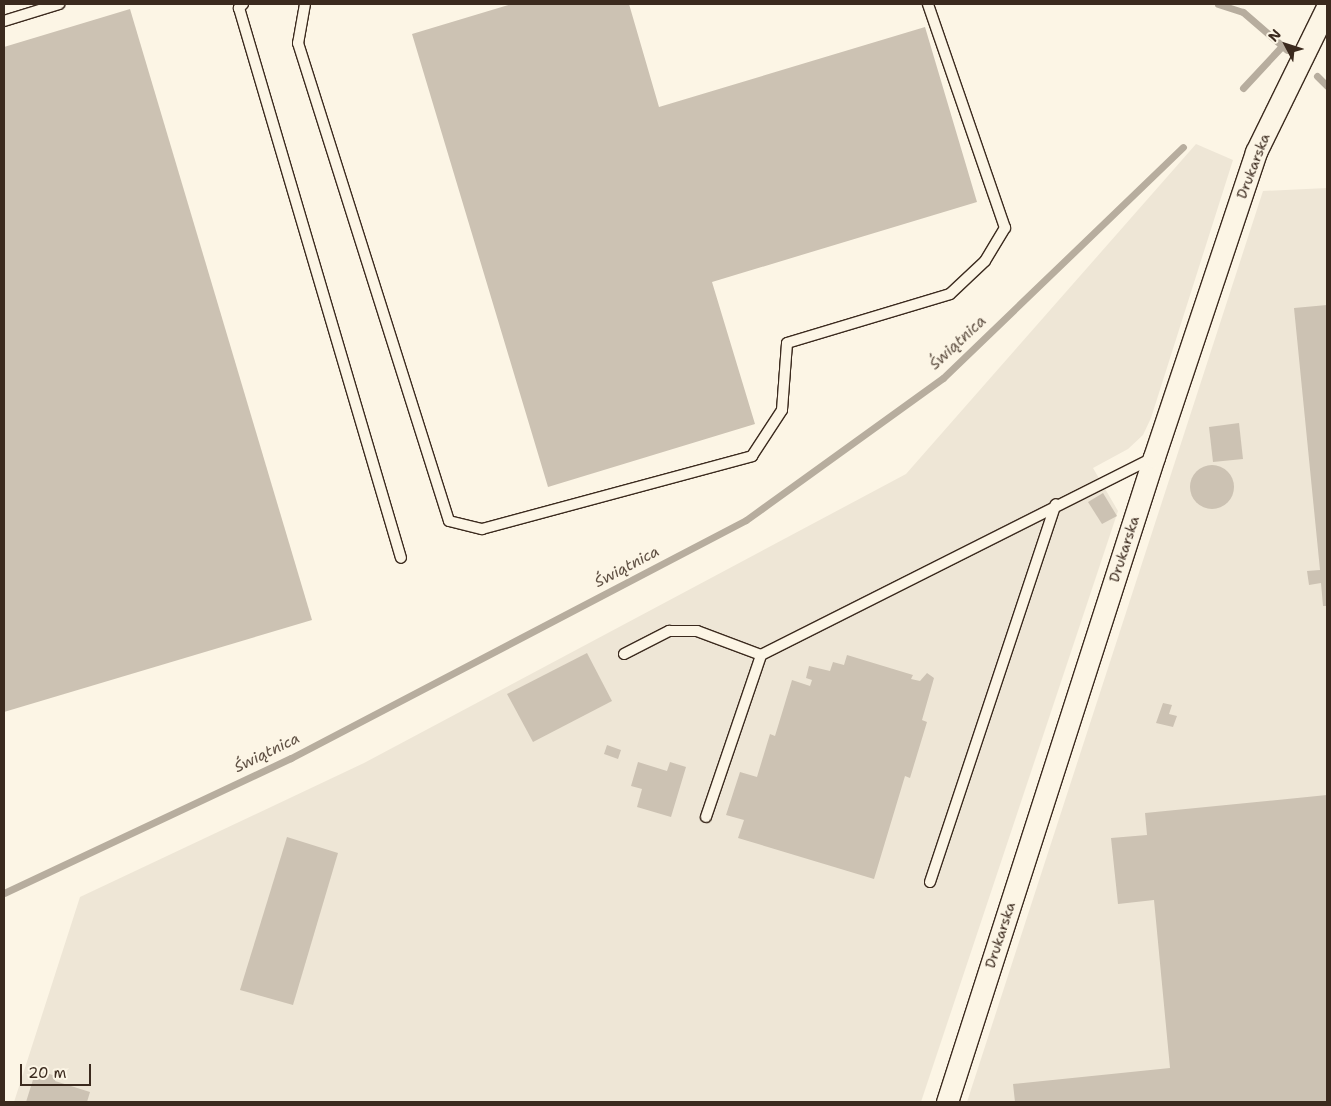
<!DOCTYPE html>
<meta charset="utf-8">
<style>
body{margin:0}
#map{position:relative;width:1331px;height:1106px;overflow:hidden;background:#fcf5e5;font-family:"Shantell Sans",sans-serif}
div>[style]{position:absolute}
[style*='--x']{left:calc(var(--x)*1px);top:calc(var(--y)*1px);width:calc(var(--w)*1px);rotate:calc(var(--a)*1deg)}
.built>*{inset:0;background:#eee6d6}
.stream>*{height:7px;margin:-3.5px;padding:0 3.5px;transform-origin:3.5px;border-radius:3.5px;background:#b7ad9e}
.building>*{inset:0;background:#ccc2b3}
.round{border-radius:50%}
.roads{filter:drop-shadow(1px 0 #3b2a1e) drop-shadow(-1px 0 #3b2a1e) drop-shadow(0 1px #3b2a1e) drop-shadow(0 -1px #3b2a1e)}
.service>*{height:10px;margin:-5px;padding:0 5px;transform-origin:5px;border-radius:5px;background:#fcf5e5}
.minor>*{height:21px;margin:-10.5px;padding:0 10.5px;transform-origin:10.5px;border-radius:10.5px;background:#fcf5e5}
span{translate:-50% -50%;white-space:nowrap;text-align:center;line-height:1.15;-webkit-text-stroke:4.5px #fcf5e5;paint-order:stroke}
.street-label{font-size:14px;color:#3b2a1e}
.water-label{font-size:15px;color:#605144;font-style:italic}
.frame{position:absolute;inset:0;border:5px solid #3b2a1e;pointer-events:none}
.north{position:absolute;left:1261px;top:20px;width:50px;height:50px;-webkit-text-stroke:4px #fcf5e5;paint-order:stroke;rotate:310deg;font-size:14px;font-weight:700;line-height:20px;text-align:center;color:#3b2a1e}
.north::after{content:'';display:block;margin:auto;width:18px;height:22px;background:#3b2a1e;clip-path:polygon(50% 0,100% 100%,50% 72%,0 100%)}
.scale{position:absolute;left:20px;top:1064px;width:71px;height:22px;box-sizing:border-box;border:2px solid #3b2a1e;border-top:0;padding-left:6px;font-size:15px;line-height:18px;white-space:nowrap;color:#3b2a1e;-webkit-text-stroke:4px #fcf5e5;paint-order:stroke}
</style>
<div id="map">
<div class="built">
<div style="clip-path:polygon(1196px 144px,1233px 160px,1151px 418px,1143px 435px,1128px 449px,1093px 468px,1118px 511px,921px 1102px,14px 1102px,80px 897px,364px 763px,906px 474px)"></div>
<div style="clip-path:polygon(1327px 188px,1327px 1102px,967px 1102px,1263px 191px)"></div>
</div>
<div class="stream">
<div style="--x:1218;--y:4;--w:26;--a:18"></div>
<div style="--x:1243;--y:12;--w:58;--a:40.8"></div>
<div style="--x:1317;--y:76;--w:14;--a:45"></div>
<div style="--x:1243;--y:88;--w:57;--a:-47.1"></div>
<div style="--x:4;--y:893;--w:317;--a:-25.2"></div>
<div style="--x:291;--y:758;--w:513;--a:-27.61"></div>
<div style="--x:746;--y:520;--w:243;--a:-35.8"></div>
<div style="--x:943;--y:378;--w:333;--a:-43.9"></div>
</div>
<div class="building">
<div style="clip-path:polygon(512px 4px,629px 4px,659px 107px,925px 27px,977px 202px,712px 282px,755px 424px,548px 487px,412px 34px)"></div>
<div style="clip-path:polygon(130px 9px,312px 620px,4px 712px,4px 47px)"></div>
<div style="clip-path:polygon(1327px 305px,1327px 606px,1323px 606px,1321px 583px,1309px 585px,1307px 571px,1320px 570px,1294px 308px)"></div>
<div style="clip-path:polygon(1239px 423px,1243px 459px,1213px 462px,1209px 427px)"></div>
<div class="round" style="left:1190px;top:465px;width:44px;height:44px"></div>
<div style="clip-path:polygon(1103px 493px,1117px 516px,1102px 524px,1088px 502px)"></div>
<div style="clip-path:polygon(587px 653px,612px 701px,533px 742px,507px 694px)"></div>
<div style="clip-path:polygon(847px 655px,913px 675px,911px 679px,920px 681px,927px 673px,934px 678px,922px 720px,927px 722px,910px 778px,905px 776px,874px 879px,738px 838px,744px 820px,726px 815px,740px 772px,757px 777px,770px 734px,775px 736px,792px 680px,810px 686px,812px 680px,806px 678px,809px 666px,830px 671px,833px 662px,844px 665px)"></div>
<div style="clip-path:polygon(1163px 703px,1172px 705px,1169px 714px,1177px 716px,1173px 727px,1156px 723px)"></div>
<div style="clip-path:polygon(607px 745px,621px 750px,618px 759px,604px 754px)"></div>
<div style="clip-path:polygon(638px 762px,667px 771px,670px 762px,686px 767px,671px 817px,637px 807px,642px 789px,631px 786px)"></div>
<div style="clip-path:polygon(1327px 795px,1327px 1102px,1015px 1102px,1013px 1084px,1170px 1068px,1154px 900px,1118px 904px,1111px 838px,1147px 835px,1145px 813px)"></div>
<div style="clip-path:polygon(287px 837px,338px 853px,293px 1005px,240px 990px)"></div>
<div style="clip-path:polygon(36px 1070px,56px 1076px,55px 1081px,90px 1092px,87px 1102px,26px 1102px)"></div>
</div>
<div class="roads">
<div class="service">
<div style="--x:243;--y:4;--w:6;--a:135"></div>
<div style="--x:239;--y:8;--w:573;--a:73.59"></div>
<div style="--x:305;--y:4;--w:40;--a:100"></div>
<div style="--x:298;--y:43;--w:501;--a:72.47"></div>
<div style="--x:449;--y:521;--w:34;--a:14"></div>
<div style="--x:482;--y:529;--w:280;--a:-15.1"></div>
<div style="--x:752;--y:456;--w:55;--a:-56.9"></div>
<div style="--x:782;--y:410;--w:67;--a:-85.7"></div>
<div style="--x:787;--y:343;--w:170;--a:-16.7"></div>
<div style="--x:950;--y:294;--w:48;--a:-43.3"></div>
<div style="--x:985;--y:261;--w:39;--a:-59"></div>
<div style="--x:1005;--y:228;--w:237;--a:-109"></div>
<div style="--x:4;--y:21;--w:58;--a:-17.2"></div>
<div style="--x:624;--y:654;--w:51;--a:-27.1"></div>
<div style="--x:669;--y:631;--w:28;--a:0"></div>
<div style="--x:697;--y:631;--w:68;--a:20.6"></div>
<div style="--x:761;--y:655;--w:439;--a:-26.7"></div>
<div style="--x:706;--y:817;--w:171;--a:-71.2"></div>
<div style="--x:930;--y:882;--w:398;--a:-71.6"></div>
</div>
<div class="minor">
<div style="--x:947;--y:1102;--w:677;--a:-72.21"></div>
<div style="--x:1154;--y:457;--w:322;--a:-71.5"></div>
<div style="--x:1256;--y:152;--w:161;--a:-63.9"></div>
</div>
</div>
<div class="street-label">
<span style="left:1253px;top:166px;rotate:-69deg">Drukarska</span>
<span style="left:1124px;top:549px;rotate:-72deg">Drukarska</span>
<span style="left:1000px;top:935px;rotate:-72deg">Drukarska</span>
</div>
<div class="water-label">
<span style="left:958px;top:343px;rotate:-43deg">Świątnica</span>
<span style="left:627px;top:567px;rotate:-28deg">Świątnica</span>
<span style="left:267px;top:753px;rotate:-26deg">Świątnica</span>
</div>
<div class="frame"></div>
<div class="north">N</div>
<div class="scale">20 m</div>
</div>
